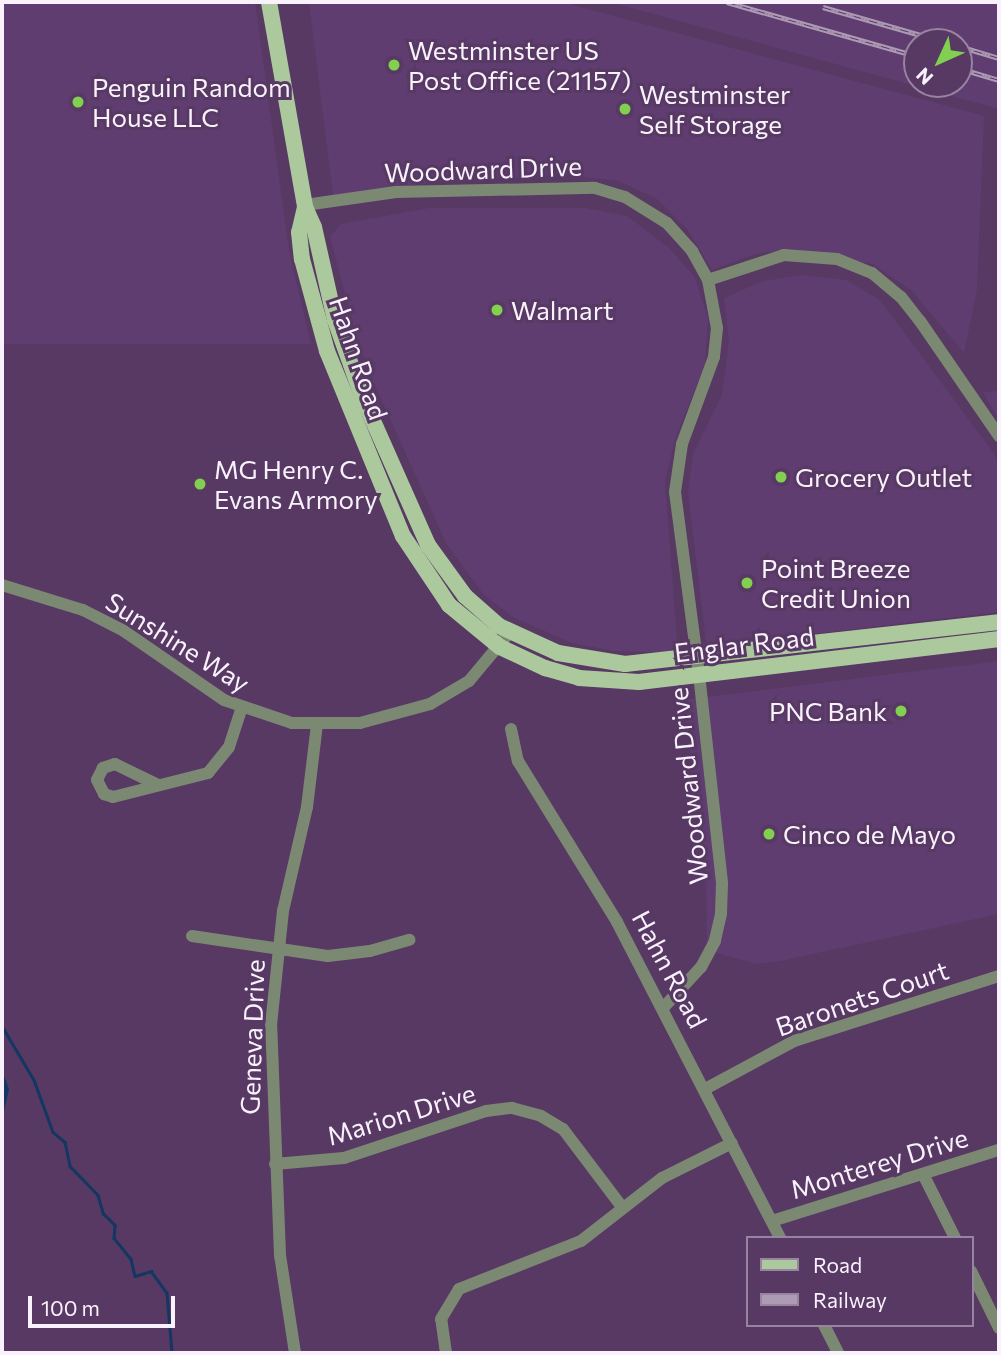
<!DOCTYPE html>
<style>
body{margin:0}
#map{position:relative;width:1001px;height:1355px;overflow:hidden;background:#573964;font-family:Commissioner,sans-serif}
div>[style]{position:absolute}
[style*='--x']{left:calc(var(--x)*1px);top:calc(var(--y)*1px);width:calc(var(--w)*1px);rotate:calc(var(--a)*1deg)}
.built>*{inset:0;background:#603d70}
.water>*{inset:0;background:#133762}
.stream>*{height:2.5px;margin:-1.25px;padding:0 1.25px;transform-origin:1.25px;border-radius:1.25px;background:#133762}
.minor>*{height:12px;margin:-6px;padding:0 6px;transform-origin:6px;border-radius:6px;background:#7b8973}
.major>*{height:16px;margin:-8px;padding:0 8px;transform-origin:8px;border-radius:8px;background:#acc99d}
.rail>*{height:5px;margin-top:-2.5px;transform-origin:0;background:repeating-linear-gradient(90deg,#573964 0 8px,#ad9bb5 0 16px);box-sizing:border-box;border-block:2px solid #ad9bb5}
.dots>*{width:19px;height:19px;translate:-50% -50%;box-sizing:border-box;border:4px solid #573964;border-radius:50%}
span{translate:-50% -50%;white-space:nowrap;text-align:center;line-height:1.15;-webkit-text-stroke:6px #573964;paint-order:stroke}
.poi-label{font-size:26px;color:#f9f2fc}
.left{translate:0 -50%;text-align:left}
.right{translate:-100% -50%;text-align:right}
.street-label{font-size:26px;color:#f9f2fc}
.frame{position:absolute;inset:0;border:4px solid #f9f2fc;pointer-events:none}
.legend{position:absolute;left:746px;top:1236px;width:228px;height:91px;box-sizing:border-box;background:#573964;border:2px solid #9883a1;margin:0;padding:9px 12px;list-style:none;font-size:21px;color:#f9f2fc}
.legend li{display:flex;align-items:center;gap:14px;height:35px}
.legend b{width:35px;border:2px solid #9883a1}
.north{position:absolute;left:903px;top:28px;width:70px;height:70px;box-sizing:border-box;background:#573964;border:2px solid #9883a1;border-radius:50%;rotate:225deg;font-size:19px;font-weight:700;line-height:28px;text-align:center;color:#f9f2fc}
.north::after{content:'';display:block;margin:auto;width:24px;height:32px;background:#82d04f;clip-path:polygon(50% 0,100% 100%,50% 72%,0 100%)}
.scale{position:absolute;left:28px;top:1296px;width:147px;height:32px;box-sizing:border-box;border:4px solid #f9f2fc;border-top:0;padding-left:9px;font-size:21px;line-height:24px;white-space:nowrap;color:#f9f2fc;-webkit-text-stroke:5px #573964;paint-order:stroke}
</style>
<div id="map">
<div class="built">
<div style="clip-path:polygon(2px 2px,255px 2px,289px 251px,311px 344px,2px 344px)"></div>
<div style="clip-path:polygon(309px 2px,562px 2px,984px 116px,977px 289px,964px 353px,911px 290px,873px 264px,794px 249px,755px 254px,712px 270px,688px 230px,657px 199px,619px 181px,566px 175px,440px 182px,333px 195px)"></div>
<div style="clip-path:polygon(evenodd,610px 2px,999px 2px,999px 109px,610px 2px,917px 42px,959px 42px,959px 84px,917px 84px,917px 42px)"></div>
<div style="clip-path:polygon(429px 208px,586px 208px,627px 216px,669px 248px,694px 276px,708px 318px,705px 364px,675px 439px,665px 482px,678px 653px,614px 651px,572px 643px,513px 617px,484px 595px,446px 543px,361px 354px,330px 237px,341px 224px)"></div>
<div style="clip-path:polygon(801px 275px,846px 280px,880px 300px,995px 455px,999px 465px,997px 612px,711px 646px,706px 642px,688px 493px,693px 454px,722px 395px,729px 341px,724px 298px,763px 281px)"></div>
<div style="clip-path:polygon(999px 391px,999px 421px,983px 392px)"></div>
<div style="clip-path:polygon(999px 661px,999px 914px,780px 961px,756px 964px,707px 950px,706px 875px,683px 700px)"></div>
</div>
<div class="water">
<div style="clip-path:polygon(2px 1070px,9px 1089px,2px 1120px)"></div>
</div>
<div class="stream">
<div style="--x:2;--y:1026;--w:63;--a:59.3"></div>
<div style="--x:34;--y:1080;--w:55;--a:69.9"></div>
<div style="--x:53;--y:1132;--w:16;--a:40"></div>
<div style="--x:65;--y:1142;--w:25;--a:78"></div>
<div style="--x:70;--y:1166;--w:40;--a:46"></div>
<div style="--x:98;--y:1195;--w:19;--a:74"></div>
<div style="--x:103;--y:1213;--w:17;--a:45"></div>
<div style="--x:115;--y:1225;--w:13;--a:94"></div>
<div style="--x:114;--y:1238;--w:27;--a:51"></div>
<div style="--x:131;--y:1259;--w:17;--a:77"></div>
<div style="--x:135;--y:1276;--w:17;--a:-17"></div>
<div style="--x:151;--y:1271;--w:27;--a:54"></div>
<div style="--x:167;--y:1293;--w:60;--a:85.2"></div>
</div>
<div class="minor">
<div style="--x:305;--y:205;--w:92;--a:-8.1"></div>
<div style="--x:396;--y:192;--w:199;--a:-1.2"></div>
<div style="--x:595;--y:188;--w:31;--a:17"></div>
<div style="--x:625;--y:197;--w:49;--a:31.8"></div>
<div style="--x:667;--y:223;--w:38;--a:48"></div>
<div style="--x:692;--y:251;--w:33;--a:61"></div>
<div style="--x:708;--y:280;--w:49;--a:79.4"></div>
<div style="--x:717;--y:328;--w:29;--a:96"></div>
<div style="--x:714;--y:357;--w:93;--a:110.2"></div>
<div style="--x:682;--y:444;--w:49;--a:98.3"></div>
<div style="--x:675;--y:492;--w:184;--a:82.5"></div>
<div style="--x:699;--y:674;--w:211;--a:83.7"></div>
<div style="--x:722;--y:884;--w:30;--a:92"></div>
<div style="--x:721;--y:914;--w:28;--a:103"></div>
<div style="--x:715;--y:941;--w:30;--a:118"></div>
<div style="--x:701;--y:967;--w:54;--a:132.8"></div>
<div style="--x:708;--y:280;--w:80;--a:-18.2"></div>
<div style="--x:784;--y:255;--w:53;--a:4.3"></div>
<div style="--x:837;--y:259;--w:38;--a:22"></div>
<div style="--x:872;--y:273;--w:38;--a:40"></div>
<div style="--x:901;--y:297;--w:31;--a:52"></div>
<div style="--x:920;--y:321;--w:140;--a:55.5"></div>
<div style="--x:2;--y:585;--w:85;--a:17.2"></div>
<div style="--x:83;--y:610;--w:46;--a:27.1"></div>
<div style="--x:124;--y:631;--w:121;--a:34.6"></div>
<div style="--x:224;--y:700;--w:72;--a:18.7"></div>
<div style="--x:292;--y:723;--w:68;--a:0"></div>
<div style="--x:360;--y:723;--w:73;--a:-15.2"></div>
<div style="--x:430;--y:704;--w:45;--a:-30.5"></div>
<div style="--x:469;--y:681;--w:64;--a:-50.1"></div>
<div style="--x:511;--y:729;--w:33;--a:78"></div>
<div style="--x:518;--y:761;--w:189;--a:58.4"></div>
<div style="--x:617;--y:922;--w:356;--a:62.7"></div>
<div style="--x:158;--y:785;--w:48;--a:-154"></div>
<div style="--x:115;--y:764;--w:13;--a:162"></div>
<div style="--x:103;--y:768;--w:13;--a:117"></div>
<div style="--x:97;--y:780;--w:16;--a:63"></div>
<div style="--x:104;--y:794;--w:9;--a:18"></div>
<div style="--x:113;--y:797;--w:98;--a:-14.2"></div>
<div style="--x:208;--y:773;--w:33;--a:-51"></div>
<div style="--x:229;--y:747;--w:40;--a:-72"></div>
<div style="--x:192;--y:936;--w:137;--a:8.4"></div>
<div style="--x:328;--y:956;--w:42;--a:-6.8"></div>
<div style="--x:370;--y:951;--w:41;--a:-15.8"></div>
<div style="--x:705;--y:1089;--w:101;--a:-28.3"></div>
<div style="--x:794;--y:1041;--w:215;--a:-17.6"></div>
<div style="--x:275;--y:1164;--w:69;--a:-5"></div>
<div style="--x:344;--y:1158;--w:150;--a:-18.3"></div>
<div style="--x:486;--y:1111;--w:26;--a:-7"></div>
<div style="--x:512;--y:1108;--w:30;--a:15"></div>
<div style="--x:541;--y:1116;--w:26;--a:31"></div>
<div style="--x:563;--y:1129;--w:98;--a:52.9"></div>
<div style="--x:923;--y:1174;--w:72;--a:63.4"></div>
<div style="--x:772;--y:1221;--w:238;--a:-17.4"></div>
<div style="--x:971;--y:1271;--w:64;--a:63.8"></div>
<div style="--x:824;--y:1325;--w:31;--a:63"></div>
<div style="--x:295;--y:1353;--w:99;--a:-98.7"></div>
<div style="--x:280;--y:1255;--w:230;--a:-92.2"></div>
<div style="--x:271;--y:1025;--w:115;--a:-84"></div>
<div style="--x:283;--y:911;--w:107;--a:-77"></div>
<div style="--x:307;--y:807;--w:84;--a:-83.1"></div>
<div style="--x:446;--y:1353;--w:34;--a:-98"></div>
<div style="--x:441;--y:1319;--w:35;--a:-59"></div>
<div style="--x:459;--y:1289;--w:131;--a:-21.5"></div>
<div style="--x:581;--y:1241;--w:103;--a:-37.9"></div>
<div style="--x:662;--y:1178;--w:78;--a:-26.6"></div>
</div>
<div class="major">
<div style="--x:269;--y:2;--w:208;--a:80"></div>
<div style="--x:305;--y:207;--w:22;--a:66"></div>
<div style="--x:314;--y:227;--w:95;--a:77.3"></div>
<div style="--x:335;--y:320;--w:81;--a:70.4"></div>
<div style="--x:362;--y:396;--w:163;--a:66.1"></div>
<div style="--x:428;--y:545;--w:63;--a:54"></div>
<div style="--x:465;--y:596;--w:45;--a:41.4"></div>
<div style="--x:499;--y:626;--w:65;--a:24.6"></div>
<div style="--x:558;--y:653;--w:68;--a:9.3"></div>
<div style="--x:625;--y:664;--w:376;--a:-6.4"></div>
<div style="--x:305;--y:207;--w:26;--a:103"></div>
<div style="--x:299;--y:232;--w:27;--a:84"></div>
<div style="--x:302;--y:259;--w:95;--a:74.8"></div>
<div style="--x:327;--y:351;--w:200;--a:67.7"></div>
<div style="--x:403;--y:536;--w:83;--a:56.3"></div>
<div style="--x:449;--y:605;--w:66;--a:39.5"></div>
<div style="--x:500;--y:647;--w:50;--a:25"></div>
<div style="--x:545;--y:668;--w:35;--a:16"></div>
<div style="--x:579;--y:678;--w:60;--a:3.8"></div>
<div style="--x:639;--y:682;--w:363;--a:-6.8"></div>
</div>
<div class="rail">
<div style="--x:727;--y:2;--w:198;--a:15.9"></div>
<div style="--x:823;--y:7;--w:127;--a:16"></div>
<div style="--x:959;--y:46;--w:42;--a:16.7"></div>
<div style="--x:959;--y:68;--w:42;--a:16.7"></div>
</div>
<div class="dots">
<div style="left:394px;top:65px;background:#82d04f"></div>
<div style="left:78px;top:102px;background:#82d04f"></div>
<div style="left:625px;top:109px;background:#82d04f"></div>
<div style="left:497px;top:310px;background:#82d04f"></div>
<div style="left:781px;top:477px;background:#82d04f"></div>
<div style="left:200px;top:484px;background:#82d04f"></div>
<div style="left:747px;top:583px;background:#82d04f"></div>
<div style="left:901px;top:711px;background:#82d04f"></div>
<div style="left:769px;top:834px;background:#82d04f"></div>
</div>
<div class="poi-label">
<span class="left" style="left:408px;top:65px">Westminster US<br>Post Office (21157)</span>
<span class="left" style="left:92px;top:102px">Penguin Random<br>House LLC</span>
<span class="left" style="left:639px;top:109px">Westminster<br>Self Storage</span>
<span class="left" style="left:511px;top:310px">Walmart</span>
<span class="left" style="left:214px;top:484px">MG Henry C.<br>Evans Armory</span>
<span class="left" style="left:795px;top:477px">Grocery Outlet</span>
<span class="left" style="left:761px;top:583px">Point Breeze<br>Credit Union</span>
<span class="right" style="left:887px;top:711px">PNC Bank</span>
<span class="left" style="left:783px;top:834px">Cinco de Mayo</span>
</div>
<div class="street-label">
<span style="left:483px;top:169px;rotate:-2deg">Woodward Drive</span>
<span style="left:359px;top:358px;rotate:71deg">Hahn Road</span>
<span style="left:178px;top:642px;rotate:32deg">Sunshine Way</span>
<span style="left:744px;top:644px;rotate:-7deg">Englar Road</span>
<span style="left:688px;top:786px;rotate:-96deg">Woodward Drive</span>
<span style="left:670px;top:969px;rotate:62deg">Hahn Road</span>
<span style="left:862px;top:998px;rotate:-19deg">Baronets Court</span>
<span style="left:252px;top:1037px;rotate:-88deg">Geneva Drive</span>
<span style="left:401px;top:1114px;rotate:-17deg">Marion Drive</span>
<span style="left:879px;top:1163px;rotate:-17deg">Monterey Drive</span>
</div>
<div class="frame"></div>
<ul class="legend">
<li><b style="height:9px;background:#acc99d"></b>Road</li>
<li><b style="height:9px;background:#ad9bb5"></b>Railway</li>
</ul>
<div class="north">N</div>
<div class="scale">100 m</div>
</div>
